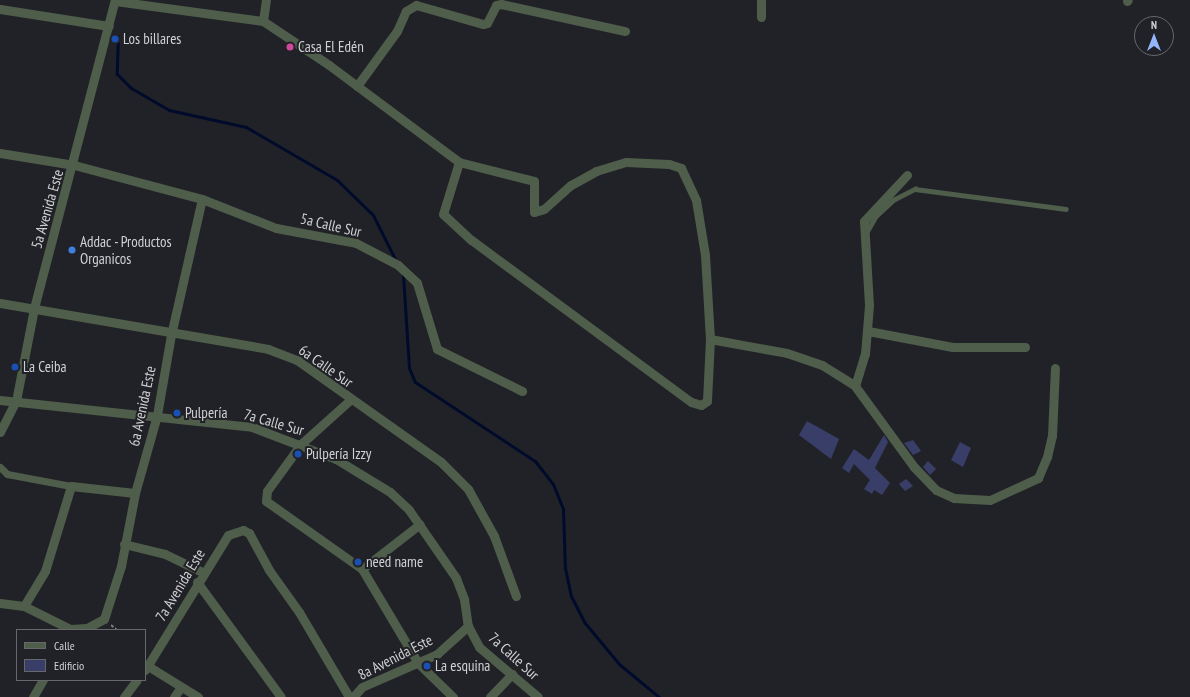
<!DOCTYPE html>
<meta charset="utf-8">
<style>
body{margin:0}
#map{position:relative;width:1190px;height:697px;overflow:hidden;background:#212227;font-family:"PT Sans Narrow",sans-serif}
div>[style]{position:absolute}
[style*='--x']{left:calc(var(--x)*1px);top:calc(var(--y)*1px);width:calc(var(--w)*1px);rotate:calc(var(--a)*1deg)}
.stream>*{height:3px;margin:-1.5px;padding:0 1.5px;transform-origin:1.5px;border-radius:1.5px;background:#000b2b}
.building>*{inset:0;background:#393e68}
.path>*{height:2px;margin-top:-1px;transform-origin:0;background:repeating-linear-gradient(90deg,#7d7e82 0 3px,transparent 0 5px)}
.service>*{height:4.5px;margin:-2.25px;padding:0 2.25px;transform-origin:2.25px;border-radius:2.25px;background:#4f5d4b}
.pedestrian>*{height:7px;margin:-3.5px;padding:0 3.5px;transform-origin:3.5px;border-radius:3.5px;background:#4f5d4b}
.minor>*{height:9px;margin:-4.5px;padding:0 4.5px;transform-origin:4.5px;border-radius:4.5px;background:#4f5d4b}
.dots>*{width:11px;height:11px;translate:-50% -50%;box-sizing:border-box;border:2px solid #212227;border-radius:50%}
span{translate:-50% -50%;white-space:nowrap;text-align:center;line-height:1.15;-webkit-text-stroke:4px #212227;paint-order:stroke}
.poi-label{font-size:15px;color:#d0d1d4}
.left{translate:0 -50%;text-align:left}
.street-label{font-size:15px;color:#d0d1d4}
.legend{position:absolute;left:16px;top:629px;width:130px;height:52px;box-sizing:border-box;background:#212227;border:1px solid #67686c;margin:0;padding:5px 7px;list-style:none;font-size:12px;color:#d0d1d4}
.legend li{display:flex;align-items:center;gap:8px;height:20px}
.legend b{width:20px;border:1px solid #67686c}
.north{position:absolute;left:1134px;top:16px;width:40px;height:40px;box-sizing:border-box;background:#212227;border:1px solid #67686c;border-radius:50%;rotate:0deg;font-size:11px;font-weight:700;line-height:16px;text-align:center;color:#d0d1d4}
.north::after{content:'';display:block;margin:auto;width:14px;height:18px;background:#95b6fd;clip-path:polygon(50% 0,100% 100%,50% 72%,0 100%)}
</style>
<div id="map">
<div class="stream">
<div style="--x:118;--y:36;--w:38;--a:92"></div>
<div style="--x:117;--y:74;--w:20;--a:45"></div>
<div style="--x:131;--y:88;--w:44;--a:30.1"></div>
<div style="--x:169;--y:110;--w:79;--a:12.4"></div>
<div style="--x:246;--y:127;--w:105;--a:30.2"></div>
<div style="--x:337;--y:180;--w:50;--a:44.2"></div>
<div style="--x:373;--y:215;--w:51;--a:63.4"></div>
<div style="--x:403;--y:275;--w:93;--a:86.3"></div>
<div style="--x:409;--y:368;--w:15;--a:67"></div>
<div style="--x:415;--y:382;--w:144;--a:33.4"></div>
<div style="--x:535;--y:461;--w:29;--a:52"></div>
<div style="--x:553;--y:484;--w:27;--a:68"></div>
<div style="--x:563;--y:509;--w:59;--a:88.1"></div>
<div style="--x:565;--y:568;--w:29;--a:78"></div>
<div style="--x:571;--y:596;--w:30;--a:63"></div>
<div style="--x:585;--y:623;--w:53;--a:50.3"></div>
<div style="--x:619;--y:664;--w:52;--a:39.5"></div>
</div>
<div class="building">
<div style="clip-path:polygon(807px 421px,839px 439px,831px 459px,799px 435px)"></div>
<div style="clip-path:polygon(884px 435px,888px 442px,875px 468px,890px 483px,882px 495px,874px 490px,872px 494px,864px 489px,870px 480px,854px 464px,849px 473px,842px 468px,854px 449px,869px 460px)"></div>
<div style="clip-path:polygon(913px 440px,921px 451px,913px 455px,904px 443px)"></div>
<div style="clip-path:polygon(960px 442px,971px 448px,963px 467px,951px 460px)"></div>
<div style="clip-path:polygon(928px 461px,936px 469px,930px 475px,923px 467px)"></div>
<div style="clip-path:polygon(906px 479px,913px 486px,905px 491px,899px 484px)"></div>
</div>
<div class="path">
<div style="--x:111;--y:625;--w:8;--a:40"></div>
</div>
<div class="service">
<div style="--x:866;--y:233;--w:20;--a:-60"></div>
<div style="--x:876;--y:216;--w:23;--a:-43"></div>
<div style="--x:893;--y:200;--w:25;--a:-27"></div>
<div style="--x:915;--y:189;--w:152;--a:7.5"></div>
</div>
<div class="pedestrian">
<div style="--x:0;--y:467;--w:10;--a:45"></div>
<div style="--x:7;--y:474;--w:65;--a:10.6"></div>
</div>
<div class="minor">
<div style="--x:761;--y:0;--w:17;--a:90"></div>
<div style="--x:115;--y:1;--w:149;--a:7.7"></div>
<div style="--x:263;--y:21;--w:79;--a:33.7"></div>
<div style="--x:329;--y:65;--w:162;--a:36.7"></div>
<div style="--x:459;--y:162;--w:77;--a:14.2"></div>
<div style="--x:534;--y:181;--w:31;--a:90"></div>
<div style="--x:534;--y:212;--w:10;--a:-17"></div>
<div style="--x:544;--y:209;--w:36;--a:-42"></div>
<div style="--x:571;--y:185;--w:29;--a:-29"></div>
<div style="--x:596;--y:171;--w:31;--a:-17"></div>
<div style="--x:626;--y:162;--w:43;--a:2.7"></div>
<div style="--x:669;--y:164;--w:13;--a:18"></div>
<div style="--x:681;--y:168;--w:35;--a:65"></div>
<div style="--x:696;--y:200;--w:56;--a:80.7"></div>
<div style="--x:705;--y:255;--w:84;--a:86.6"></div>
<div style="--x:710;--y:339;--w:62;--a:92.8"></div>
<div style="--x:707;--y:401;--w:7;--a:146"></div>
<div style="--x:701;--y:405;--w:10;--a:-163"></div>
<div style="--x:691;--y:402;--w:273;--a:-143.6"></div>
<div style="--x:471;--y:240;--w:38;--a:-137"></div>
<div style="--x:443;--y:214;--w:54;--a:-72.9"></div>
<div style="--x:1127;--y:1;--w:1;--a:-45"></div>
<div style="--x:0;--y:9;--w:110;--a:8.9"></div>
<div style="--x:263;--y:21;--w:21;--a:-82"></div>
<div style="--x:357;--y:86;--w:68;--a:-54"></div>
<div style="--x:397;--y:31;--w:22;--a:-66"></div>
<div style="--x:406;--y:11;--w:12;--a:-31"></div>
<div style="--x:416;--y:5;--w:70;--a:15.8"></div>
<div style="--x:483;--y:24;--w:4;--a:-14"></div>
<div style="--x:487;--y:23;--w:20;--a:-63"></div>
<div style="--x:496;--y:5;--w:5;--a:-11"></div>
<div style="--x:501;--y:4;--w:127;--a:12.3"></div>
<div style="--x:0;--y:153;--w:75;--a:9.2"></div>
<div style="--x:74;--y:165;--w:132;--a:14.9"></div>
<div style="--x:202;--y:199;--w:79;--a:21.4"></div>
<div style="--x:276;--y:228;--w:81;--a:10.6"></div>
<div style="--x:356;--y:243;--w:47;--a:27.6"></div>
<div style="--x:398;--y:265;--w:26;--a:43"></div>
<div style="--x:417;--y:283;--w:69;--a:73.1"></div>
<div style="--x:437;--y:349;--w:95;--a:26.3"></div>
<div style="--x:0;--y:303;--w:272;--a:9.7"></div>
<div style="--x:268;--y:349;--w:31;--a:21"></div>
<div style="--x:297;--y:360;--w:176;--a:35.3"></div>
<div style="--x:441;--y:462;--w:38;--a:45"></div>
<div style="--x:468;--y:489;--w:54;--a:61"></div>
<div style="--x:494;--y:536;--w:64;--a:69.9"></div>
<div style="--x:868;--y:331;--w:86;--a:10.7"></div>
<div style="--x:953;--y:347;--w:72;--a:0"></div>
<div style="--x:710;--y:339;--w:78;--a:10.3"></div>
<div style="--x:787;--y:353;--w:37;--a:19"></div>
<div style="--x:822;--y:365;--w:39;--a:32"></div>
<div style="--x:855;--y:386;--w:100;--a:53.9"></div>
<div style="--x:914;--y:467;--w:32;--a:46"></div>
<div style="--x:936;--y:490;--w:20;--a:24"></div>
<div style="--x:954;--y:498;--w:36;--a:3"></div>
<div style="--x:990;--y:500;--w:53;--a:-24.6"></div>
<div style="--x:1038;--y:478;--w:23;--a:-67"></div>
<div style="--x:1047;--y:457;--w:22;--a:-77"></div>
<div style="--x:1052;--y:436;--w:68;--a:-87.5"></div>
<div style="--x:855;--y:386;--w:34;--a:-73"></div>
<div style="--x:865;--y:354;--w:49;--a:-85.3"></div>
<div style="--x:869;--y:305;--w:84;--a:-93.4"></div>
<div style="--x:864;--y:221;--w:63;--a:-46.9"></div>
<div style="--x:0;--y:400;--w:253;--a:6.1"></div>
<div style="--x:252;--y:427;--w:90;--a:20.9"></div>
<div style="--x:336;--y:459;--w:63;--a:31.4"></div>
<div style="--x:390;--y:492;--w:26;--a:43"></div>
<div style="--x:409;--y:510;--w:83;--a:55.3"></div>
<div style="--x:456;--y:578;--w:22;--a:69"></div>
<div style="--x:464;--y:599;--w:27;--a:82"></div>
<div style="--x:468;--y:626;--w:24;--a:62"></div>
<div style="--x:479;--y:647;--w:77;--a:40.3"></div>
<div style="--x:350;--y:400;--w:66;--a:138.1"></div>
<div style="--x:301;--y:444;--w:58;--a:125.9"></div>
<div style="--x:267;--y:491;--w:10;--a:96"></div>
<div style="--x:266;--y:501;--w:118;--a:35.3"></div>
<div style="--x:362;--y:569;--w:109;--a:59.2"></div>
<div style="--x:418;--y:663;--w:49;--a:44.2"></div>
<div style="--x:0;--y:432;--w:35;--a:-63"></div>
<div style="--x:16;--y:401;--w:95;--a:-79"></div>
<div style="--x:34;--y:308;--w:318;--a:-75.3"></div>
<div style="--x:124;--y:544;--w:42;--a:13.7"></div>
<div style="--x:165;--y:554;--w:41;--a:25.9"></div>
<div style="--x:362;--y:569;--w:73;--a:-37.8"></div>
<div style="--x:197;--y:582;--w:142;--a:53.9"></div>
<div style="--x:0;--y:603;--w:24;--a:7"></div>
<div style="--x:24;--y:606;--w:51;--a:26.6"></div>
<div style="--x:70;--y:629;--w:17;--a:-3"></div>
<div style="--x:87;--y:628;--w:19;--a:-28"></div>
<div style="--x:104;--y:619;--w:56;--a:-72.2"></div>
<div style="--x:121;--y:566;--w:74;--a:-79.1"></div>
<div style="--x:135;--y:493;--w:81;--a:-74.2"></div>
<div style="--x:157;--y:415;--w:81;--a:-80.1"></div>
<div style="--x:171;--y:335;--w:139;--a:-77.2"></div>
<div style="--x:24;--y:606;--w:41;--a:-59"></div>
<div style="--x:45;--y:571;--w:89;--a:-73"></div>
<div style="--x:71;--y:486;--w:64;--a:6.2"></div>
<div style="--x:148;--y:666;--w:59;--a:31.8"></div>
<div style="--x:145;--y:670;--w:158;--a:-58.4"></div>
<div style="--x:228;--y:535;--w:16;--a:-18"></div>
<div style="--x:243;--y:530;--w:7;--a:27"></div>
<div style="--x:249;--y:533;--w:42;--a:61.6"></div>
<div style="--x:269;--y:570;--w:52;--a:54.5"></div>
<div style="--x:299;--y:612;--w:99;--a:59.5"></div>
<div style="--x:33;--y:697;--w:20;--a:-60"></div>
<div style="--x:124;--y:697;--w:21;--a:-53"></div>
<div style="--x:174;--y:697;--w:12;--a:-55"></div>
<div style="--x:353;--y:697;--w:13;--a:-48"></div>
<div style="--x:362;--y:687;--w:82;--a:-23.7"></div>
<div style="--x:437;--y:654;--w:42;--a:-42.1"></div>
<div style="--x:490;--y:697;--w:32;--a:-46"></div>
</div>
<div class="dots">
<div style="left:115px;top:39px;background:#1a4fb4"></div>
<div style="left:290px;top:47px;background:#d1479c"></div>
<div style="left:72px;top:250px;background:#3f7fe0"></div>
<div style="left:15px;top:367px;background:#1a4fb4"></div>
<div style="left:177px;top:413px;background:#1a4fb4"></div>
<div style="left:298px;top:454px;background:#1a4fb4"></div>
<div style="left:358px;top:562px;background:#1a4fb4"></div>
<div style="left:427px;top:666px;background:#1a4fb4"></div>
</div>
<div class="poi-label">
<span class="left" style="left:123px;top:39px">Los billares</span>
<span class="left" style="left:298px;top:47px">Casa El Edén</span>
<span class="left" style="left:80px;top:250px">Addac - Productos<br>Organicos</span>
<span class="left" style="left:23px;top:367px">La Ceiba</span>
<span class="left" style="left:185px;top:413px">Pulpería</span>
<span class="left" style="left:306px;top:454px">Pulpería Izzy</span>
<span class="left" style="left:366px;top:562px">need name</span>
<span class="left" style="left:435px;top:666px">La esquina</span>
</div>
<div class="street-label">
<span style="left:47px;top:209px;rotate:-74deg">5a Avenida Este</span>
<span style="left:331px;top:225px;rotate:13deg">5a Calle Sur</span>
<span style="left:326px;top:366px;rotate:35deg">6a Calle Sur</span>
<span style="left:142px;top:406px;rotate:-78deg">6a Avenida Este</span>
<span style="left:274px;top:422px;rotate:16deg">7a Calle Sur</span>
<span style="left:180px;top:585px;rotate:-59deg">7a Avenida Este</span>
<span style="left:514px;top:656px;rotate:42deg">7a Calle Sur</span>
<span style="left:395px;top:657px;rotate:-27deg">8a Avenida Este</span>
</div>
<ul class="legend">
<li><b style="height:5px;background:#4f5d4b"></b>Calle</li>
<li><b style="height:11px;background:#393e68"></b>Edificio</li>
</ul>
<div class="north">N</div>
</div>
